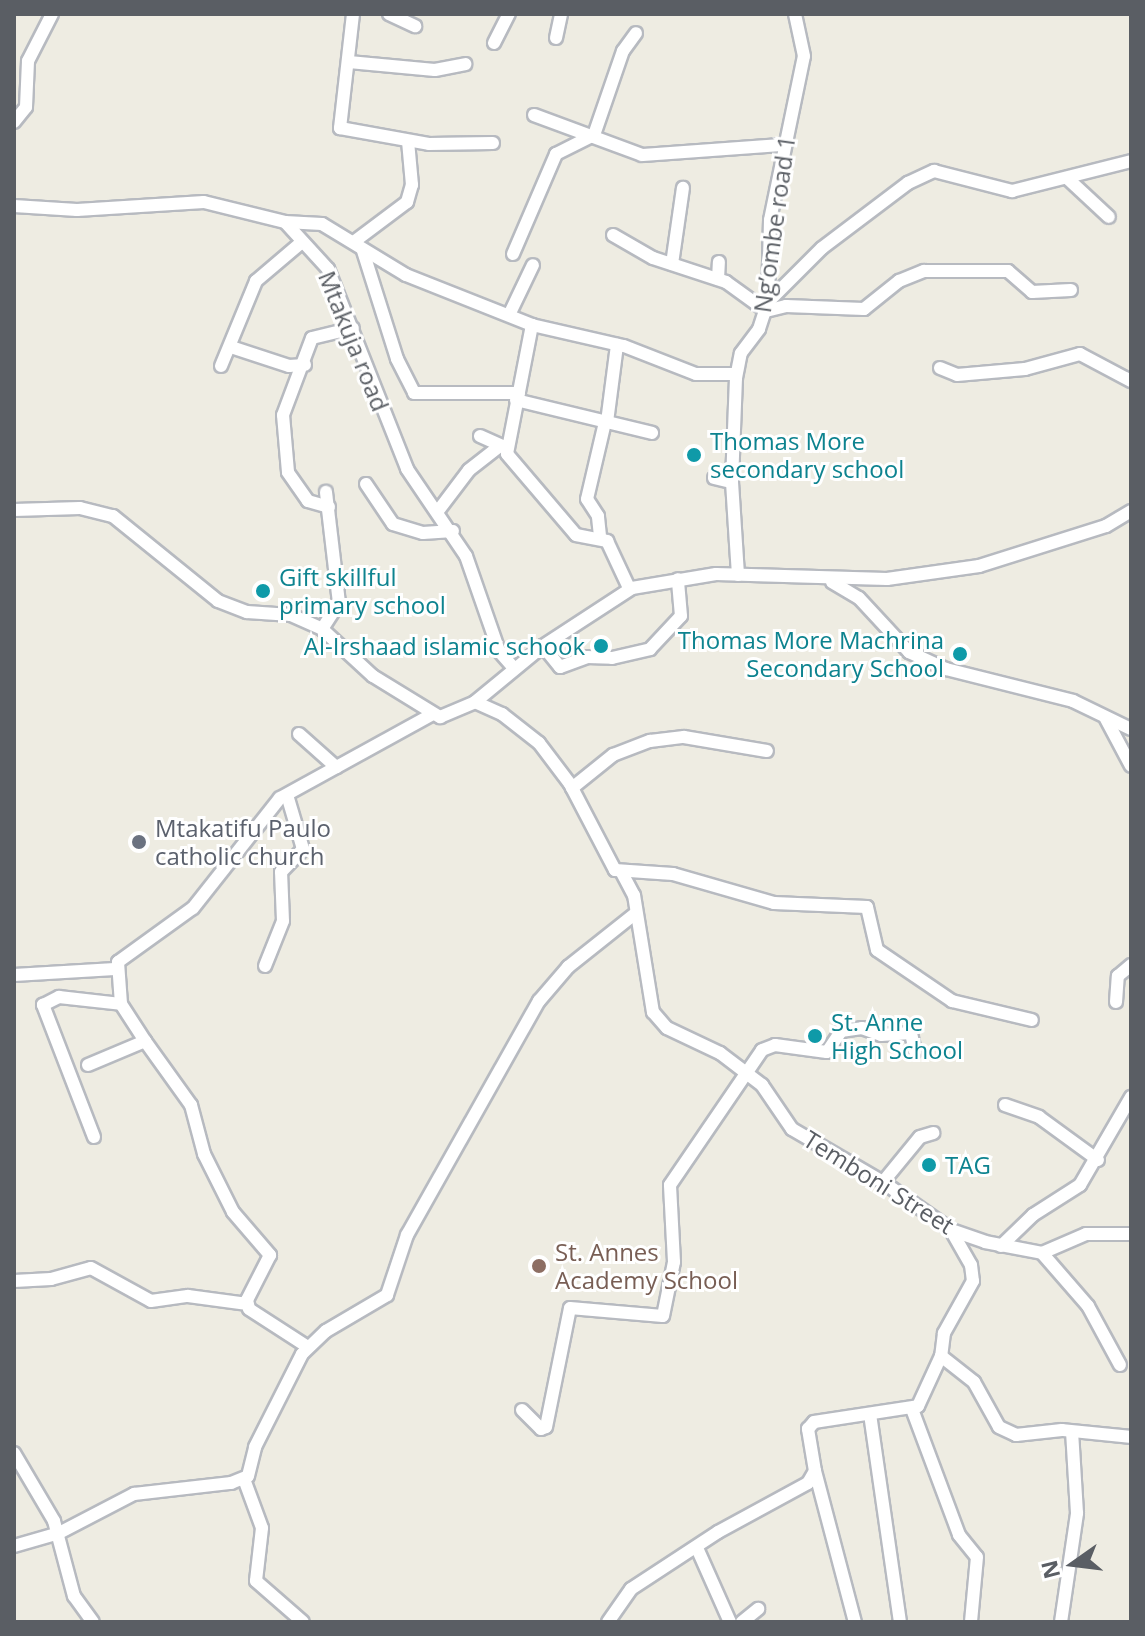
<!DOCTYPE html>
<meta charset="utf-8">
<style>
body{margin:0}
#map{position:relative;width:1145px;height:1636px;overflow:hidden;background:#eeece2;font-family:"Open Sans",sans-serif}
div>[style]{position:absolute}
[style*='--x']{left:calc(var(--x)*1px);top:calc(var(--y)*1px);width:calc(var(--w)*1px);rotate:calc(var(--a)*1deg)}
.stream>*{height:3px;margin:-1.5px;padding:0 1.5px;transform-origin:1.5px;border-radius:1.5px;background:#a2d1ff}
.roads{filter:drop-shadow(2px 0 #b7bac0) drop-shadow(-2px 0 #b7bac0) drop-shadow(0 2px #b7bac0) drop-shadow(0 -2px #b7bac0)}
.minor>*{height:12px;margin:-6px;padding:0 6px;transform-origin:6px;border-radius:6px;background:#fff}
.dots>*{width:22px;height:22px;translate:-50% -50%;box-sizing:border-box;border:4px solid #fff;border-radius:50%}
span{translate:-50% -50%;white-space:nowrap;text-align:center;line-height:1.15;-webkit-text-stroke:6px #fff;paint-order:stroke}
.street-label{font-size:24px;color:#5a5e64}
.culture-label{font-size:24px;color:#0d838f}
.left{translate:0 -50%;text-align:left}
.right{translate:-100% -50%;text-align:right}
.worship-label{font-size:24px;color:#5b616d}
.education-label{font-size:24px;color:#785e54}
.frame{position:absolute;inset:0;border:16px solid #5a5e64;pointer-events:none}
.north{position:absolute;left:1033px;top:1524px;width:80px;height:80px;-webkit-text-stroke:6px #fff;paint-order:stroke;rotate:256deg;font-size:22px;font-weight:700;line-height:32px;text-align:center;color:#5a5e64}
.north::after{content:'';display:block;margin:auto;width:28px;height:36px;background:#5a5e64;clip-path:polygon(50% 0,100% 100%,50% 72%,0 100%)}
</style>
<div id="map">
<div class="stream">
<div style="--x:194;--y:589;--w:28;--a:38"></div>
</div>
<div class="roads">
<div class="minor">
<div style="--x:353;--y:14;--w:115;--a:96.5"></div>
<div style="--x:340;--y:128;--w:90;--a:10.2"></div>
<div style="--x:429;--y:144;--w:64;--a:-0.9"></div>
<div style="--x:389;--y:14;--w:29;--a:25"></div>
<div style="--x:556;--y:38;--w:25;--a:-78"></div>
<div style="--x:494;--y:43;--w:33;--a:-63"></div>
<div style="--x:349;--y:62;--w:86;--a:5.3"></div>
<div style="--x:435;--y:70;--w:31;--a:-11"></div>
<div style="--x:534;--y:115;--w:115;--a:20.3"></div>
<div style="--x:642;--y:155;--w:140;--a:-4.1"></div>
<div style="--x:14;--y:122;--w:19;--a:-51"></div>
<div style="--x:26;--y:107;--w:46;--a:-87.5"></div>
<div style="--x:28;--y:61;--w:53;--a:-62.9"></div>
<div style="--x:1067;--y:178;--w:57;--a:42.9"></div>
<div style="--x:14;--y:206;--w:63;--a:3.6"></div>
<div style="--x:77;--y:210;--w:127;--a:-3.6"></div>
<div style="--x:204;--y:202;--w:83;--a:13.9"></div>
<div style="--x:285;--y:222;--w:64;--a:47.5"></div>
<div style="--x:328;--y:269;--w:215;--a:68.4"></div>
<div style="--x:407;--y:469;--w:105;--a:55.9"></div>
<div style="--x:466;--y:556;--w:101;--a:70.8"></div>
<div style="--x:499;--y:651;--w:21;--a:49"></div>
<div style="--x:285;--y:222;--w:37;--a:3"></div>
<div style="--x:322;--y:224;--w:98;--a:31.3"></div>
<div style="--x:406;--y:275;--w:136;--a:21.6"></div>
<div style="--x:532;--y:325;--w:94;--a:12.9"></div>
<div style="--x:624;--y:346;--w:77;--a:21.3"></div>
<div style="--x:696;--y:374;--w:40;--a:0"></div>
<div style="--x:613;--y:235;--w:46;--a:29.9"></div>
<div style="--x:653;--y:258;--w:77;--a:18.2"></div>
<div style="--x:726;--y:282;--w:49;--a:35.9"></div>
<div style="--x:766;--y:311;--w:21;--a:-14"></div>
<div style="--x:786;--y:306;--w:78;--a:2.2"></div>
<div style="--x:864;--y:309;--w:45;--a:-38.7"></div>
<div style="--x:899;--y:281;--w:27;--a:-22"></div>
<div style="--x:924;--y:271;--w:84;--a:0"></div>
<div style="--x:1008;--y:271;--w:32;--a:41"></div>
<div style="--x:1032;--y:292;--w:39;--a:-3"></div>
<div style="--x:355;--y:241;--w:65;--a:-36.9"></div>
<div style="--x:407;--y:202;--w:18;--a:-74"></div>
<div style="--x:412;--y:185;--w:44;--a:-95.2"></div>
<div style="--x:363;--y:251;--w:113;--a:72.5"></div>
<div style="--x:397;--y:359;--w:38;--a:63"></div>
<div style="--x:414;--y:393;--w:105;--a:0"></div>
<div style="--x:513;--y:254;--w:109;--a:-66.7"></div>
<div style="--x:556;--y:154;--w:42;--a:-26.6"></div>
<div style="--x:594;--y:135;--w:89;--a:-71"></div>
<div style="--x:623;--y:51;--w:22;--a:-54"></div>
<div style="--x:672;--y:264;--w:77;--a:-81.8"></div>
<div style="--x:718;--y:279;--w:17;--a:-87"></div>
<div style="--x:768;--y:302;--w:76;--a:-45"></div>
<div style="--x:822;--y:248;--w:108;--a:-37.1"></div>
<div style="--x:908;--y:183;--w:29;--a:-25"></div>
<div style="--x:934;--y:171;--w:81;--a:14.4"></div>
<div style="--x:1012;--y:191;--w:123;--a:-14.1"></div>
<div style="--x:510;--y:313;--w:53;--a:-64.4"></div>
<div style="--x:532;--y:325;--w:131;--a:101"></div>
<div style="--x:507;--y:454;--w:106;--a:49.6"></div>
<div style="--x:576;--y:535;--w:32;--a:11"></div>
<div style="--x:607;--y:541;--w:52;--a:64.9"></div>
<div style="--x:231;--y:347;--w:61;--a:18.1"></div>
<div style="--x:289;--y:366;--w:16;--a:-4"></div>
<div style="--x:221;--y:366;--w:92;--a:-67.6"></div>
<div style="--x:256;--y:281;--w:60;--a:-40.3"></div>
<div style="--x:940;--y:368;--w:18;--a:22"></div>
<div style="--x:957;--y:375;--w:68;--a:-5"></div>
<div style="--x:1025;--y:369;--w:57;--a:-15.3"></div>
<div style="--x:1080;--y:354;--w:58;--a:27.9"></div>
<div style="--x:516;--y:400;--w:140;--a:13.6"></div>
<div style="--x:607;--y:422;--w:78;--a:-82.6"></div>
<div style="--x:480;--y:436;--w:30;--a:24"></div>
<div style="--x:714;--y:478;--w:18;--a:13"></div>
<div style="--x:366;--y:484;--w:48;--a:56"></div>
<div style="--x:393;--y:524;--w:31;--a:17"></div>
<div style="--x:423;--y:533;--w:30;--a:-4"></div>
<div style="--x:329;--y:507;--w:22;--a:-164"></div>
<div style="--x:308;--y:501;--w:35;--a:-125"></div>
<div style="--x:288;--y:472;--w:57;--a:-95"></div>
<div style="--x:283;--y:415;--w:82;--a:-69.4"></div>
<div style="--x:312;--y:338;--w:42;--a:-13.7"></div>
<div style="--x:14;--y:510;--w:66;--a:-1.7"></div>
<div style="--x:80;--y:508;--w:34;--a:14"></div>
<div style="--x:113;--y:516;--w:135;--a:39"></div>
<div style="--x:218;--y:601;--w:31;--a:21"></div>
<div style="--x:247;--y:612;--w:44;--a:3.9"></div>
<div style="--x:291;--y:615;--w:34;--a:24"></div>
<div style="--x:322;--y:629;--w:69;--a:42.7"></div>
<div style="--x:373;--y:676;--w:79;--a:31.5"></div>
<div style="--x:440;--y:717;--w:38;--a:-23"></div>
<div style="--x:475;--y:702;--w:88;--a:-39.5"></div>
<div style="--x:543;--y:646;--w:106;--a:-33.1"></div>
<div style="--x:632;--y:588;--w:85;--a:-9.5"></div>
<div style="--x:716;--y:574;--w:171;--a:1.7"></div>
<div style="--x:887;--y:579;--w:93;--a:-8"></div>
<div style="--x:979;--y:566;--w:133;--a:-17.5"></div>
<div style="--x:1106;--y:526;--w:29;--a:-31"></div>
<div style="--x:438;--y:511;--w:51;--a:-52.9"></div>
<div style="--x:469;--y:470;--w:39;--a:-38"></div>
<div style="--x:600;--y:536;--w:20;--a:-96"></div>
<div style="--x:598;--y:516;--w:20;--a:-123"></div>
<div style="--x:587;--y:499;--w:79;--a:-76.8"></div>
<div style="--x:738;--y:575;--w:93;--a:-93.7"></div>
<div style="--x:732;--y:482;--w:104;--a:-87.8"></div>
<div style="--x:736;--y:378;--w:25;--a:-79"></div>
<div style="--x:741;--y:353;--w:30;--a:-53"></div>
<div style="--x:759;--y:329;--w:28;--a:-72"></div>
<div style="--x:768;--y:302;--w:82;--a:-88.6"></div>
<div style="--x:770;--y:220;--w:167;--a:-78.3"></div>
<div style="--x:804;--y:56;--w:43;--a:-102.1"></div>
<div style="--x:832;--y:582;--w:31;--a:31"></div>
<div style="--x:859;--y:598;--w:74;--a:47.2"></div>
<div style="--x:909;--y:652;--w:41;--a:24.7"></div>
<div style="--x:946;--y:669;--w:131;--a:14.1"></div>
<div style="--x:1073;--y:701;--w:64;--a:25.8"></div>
<div style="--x:322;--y:629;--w:31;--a:-57"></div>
<div style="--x:339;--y:603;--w:112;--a:-96.7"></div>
<div style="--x:543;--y:646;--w:27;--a:51"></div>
<div style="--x:560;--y:667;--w:29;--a:-20"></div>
<div style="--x:587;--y:657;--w:25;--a:2"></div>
<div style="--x:612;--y:658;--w:39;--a:-13"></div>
<div style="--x:650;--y:649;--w:45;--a:-46.8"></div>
<div style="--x:681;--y:616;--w:37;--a:-95"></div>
<div style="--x:475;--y:702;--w:30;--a:24"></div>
<div style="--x:502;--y:714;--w:47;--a:38.1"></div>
<div style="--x:539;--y:743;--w:51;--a:52.9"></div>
<div style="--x:570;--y:784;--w:97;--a:62.4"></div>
<div style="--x:615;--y:870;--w:58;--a:3.9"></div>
<div style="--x:673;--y:874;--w:105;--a:16"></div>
<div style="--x:774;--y:903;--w:93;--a:2.5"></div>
<div style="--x:867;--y:907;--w:44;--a:76.9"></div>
<div style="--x:877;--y:950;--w:91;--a:34.2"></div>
<div style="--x:952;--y:1001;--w:82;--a:13.4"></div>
<div style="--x:1106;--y:719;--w:53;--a:62"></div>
<div style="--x:299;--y:734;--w:50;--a:41.7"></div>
<div style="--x:572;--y:788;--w:53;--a:-38.8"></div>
<div style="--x:613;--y:755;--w:40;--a:-21"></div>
<div style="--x:650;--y:741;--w:34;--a:-7"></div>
<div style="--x:684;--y:737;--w:84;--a:9.6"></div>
<div style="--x:621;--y:871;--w:27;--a:62"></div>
<div style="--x:634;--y:895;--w:119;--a:80.8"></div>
<div style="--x:653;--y:1012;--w:21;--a:49"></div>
<div style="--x:667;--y:1028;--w:59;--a:25.3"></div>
<div style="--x:720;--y:1053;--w:53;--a:37.3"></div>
<div style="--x:762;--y:1085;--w:53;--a:55.7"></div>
<div style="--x:792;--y:1129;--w:105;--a:30.2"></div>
<div style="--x:883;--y:1182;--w:83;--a:35.2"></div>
<div style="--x:951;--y:1230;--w:36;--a:19"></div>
<div style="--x:985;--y:1242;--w:58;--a:10.9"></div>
<div style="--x:1042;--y:1253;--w:48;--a:-23.4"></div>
<div style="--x:1086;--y:1234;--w:45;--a:0"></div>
<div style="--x:265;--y:966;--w:48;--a:-68.2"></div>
<div style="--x:283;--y:921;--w:49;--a:-92.3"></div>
<div style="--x:281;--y:872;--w:32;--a:-46"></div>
<div style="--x:303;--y:849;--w:56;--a:-106.5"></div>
<div style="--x:14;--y:975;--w:101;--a:-3.4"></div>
<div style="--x:1116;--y:1002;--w:26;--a:-86"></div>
<div style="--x:1118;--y:976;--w:17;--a:-40"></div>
<div style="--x:145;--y:1041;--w:44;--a:-123"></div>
<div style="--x:121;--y:1004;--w:42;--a:-94.1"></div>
<div style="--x:118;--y:962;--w:92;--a:-35.8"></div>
<div style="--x:193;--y:908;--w:140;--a:-51.7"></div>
<div style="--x:280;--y:798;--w:172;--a:-28.8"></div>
<div style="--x:88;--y:1065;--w:62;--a:-22.8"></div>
<div style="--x:145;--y:1041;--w:79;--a:54.3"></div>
<div style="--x:191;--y:1105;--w:51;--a:75.1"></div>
<div style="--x:204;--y:1154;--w:65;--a:63.4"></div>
<div style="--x:233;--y:1212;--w:57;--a:49.3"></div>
<div style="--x:270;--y:1255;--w:51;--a:117.1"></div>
<div style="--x:247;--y:1300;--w:9;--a:77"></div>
<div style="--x:249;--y:1309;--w:70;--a:32.8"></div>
<div style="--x:1005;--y:1105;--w:36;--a:19"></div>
<div style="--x:1039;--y:1117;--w:73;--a:36.1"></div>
<div style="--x:94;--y:1137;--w:142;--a:-111.1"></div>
<div style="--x:43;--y:1005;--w:18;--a:-27"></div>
<div style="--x:59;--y:997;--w:62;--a:6.4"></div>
<div style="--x:883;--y:1182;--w:58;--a:-50.6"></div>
<div style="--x:920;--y:1137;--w:14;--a:-17"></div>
<div style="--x:951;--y:1230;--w:40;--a:60.3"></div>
<div style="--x:971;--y:1265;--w:16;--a:83"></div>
<div style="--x:973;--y:1281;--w:60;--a:119.1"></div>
<div style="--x:944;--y:1333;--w:23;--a:97"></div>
<div style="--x:941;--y:1356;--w:42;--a:38.2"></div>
<div style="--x:974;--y:1382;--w:51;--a:60.9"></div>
<div style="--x:999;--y:1427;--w:19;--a:25"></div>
<div style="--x:1016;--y:1435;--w:46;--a:-6.2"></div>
<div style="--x:1062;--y:1430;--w:69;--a:5.8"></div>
<div style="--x:1001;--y:1246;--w:45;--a:-44.1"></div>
<div style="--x:1033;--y:1215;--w:56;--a:-32.6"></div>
<div style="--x:1080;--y:1185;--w:102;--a:-59.9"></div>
<div style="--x:1042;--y:1253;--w:70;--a:49"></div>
<div style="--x:1088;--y:1306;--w:67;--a:61.5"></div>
<div style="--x:14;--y:1281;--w:37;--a:-3"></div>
<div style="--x:51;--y:1279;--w:41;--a:-15.4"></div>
<div style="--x:91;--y:1268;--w:68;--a:28.8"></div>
<div style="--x:151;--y:1301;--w:37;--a:-8"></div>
<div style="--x:188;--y:1296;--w:60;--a:7.7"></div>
<div style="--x:912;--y:1409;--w:134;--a:69.5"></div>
<div style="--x:959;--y:1535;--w:28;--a:51"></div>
<div style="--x:977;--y:1557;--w:65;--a:95.3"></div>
<div style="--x:522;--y:1410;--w:27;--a:45"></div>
<div style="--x:541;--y:1429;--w:5;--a:-22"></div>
<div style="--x:546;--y:1427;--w:121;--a:-78.6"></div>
<div style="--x:570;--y:1308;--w:93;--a:4.9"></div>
<div style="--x:663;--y:1316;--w:55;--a:-78.5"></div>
<div style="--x:674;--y:1262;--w:77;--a:-93"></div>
<div style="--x:670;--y:1185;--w:163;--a:-55.7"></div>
<div style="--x:762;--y:1050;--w:14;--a:-21"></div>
<div style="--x:775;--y:1045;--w:52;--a:7.7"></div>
<div style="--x:827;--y:1052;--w:25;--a:-56"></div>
<div style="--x:841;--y:1031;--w:21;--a:-8"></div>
<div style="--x:862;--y:1028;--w:20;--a:20"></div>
<div style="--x:881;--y:1035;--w:30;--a:-4"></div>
<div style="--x:911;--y:1033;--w:19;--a:78"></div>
<div style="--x:870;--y:1414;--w:210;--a:81.8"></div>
<div style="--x:14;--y:1453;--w:79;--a:59.5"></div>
<div style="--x:54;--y:1521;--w:78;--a:75.1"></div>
<div style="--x:74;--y:1596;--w:32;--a:54"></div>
<div style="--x:815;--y:1471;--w:156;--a:75.2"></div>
<div style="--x:244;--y:1479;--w:52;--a:69.8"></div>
<div style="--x:262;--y:1528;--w:53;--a:96.5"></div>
<div style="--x:256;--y:1581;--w:62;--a:41.1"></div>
<div style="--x:14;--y:1546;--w:47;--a:-16.1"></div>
<div style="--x:59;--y:1533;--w:85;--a:-27.5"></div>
<div style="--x:134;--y:1494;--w:98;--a:-6.5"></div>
<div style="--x:231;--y:1483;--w:18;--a:-22"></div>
<div style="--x:248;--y:1476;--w:30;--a:-76"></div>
<div style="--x:255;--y:1447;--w:104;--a:-63.2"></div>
<div style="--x:302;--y:1354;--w:33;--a:-44"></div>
<div style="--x:326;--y:1331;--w:71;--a:-30.5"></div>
<div style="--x:387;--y:1295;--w:63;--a:-71.6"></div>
<div style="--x:407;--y:1235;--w:269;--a:-60.6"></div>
<div style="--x:539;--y:1001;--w:45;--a:-49.5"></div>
<div style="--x:568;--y:967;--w:87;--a:-38.5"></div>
<div style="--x:697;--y:1548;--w:81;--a:66"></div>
<div style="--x:608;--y:1622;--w:40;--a:-55.1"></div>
<div style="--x:631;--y:1589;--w:104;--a:-33.2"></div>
<div style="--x:718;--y:1532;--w:102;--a:-28.6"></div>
<div style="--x:808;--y:1483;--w:14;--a:-60"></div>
<div style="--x:815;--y:1471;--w:43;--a:-99.5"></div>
<div style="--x:808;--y:1429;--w:9;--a:-49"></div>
<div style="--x:814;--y:1422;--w:105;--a:-8.7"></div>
<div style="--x:918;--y:1406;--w:55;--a:-65.3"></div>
<div style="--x:742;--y:1622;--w:21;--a:-39"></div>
<div style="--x:1061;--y:1622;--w:110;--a:-81.6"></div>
<div style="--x:1077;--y:1513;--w:81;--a:-93.5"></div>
</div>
</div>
<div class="dots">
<div style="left:694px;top:455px;background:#0f9aa8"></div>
<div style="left:263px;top:591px;background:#0f9aa8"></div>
<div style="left:601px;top:646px;background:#0f9aa8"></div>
<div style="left:960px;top:654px;background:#0f9aa8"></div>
<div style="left:139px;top:842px;background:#6b7280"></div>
<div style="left:815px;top:1036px;background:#0f9aa8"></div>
<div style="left:929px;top:1165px;background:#0f9aa8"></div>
<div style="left:539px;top:1266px;background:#8d6e63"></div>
</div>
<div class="street-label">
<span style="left:774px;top:224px;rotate:-82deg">Ng’ombe road 1</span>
<span style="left:354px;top:341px;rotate:68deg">Mtakuja road</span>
<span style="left:879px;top:1182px;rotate:32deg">Temboni Street</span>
</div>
<div class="culture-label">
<span class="left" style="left:710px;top:455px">Thomas More<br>secondary school</span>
<span class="left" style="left:279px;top:591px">Gift skillful<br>primary school</span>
<span class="right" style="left:944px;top:654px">Thomas More Machrina<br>Secondary School</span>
<span class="right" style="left:585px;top:646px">Al-Irshaad islamic schook</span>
<span class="left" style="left:831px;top:1036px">St. Anne<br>High School</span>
<span class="left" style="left:945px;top:1165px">TAG</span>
</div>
<div class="worship-label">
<span class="left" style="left:155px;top:842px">Mtakatifu Paulo<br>catholic church</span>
</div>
<div class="education-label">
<span class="left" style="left:555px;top:1266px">St. Annes<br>Academy School</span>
</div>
<div class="frame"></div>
<div class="north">N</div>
</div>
